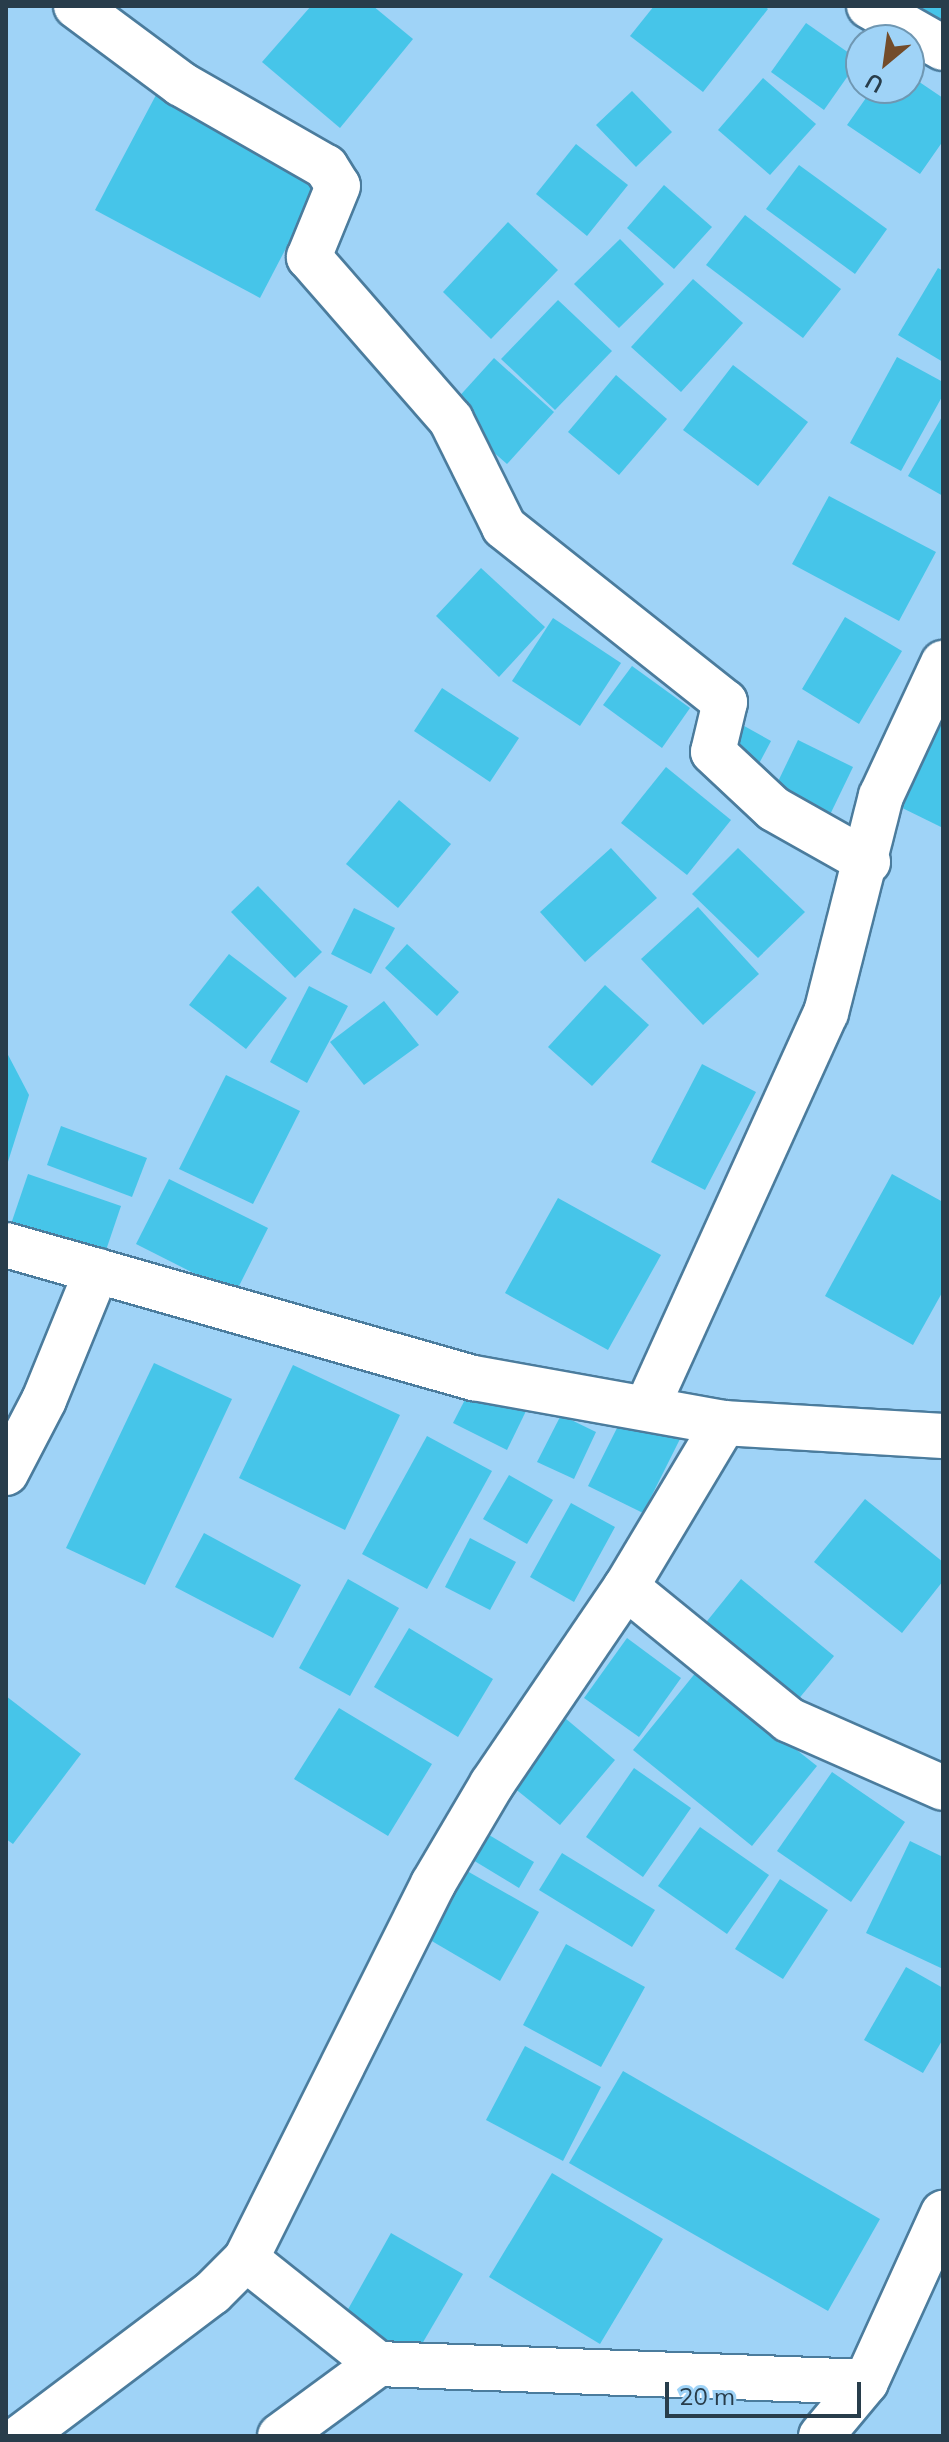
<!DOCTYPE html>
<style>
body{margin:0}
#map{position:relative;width:949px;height:2442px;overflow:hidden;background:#9fd3f7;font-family:Mulish,sans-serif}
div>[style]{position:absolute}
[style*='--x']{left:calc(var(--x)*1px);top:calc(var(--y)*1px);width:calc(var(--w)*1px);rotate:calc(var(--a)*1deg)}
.building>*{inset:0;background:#46c5e9}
.roads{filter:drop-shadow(2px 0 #4b7c9d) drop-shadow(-2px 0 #4b7c9d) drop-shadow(0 2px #4b7c9d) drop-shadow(0 -2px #4b7c9d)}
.minor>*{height:44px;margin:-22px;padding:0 22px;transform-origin:22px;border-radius:22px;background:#fff}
span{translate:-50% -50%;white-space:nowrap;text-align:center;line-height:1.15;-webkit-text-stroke:6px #9fd3f7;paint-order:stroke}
.frame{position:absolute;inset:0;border:8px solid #283d4b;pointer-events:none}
.north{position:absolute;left:845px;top:24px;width:80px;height:80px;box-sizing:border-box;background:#9fd3f7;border:2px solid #6f97b2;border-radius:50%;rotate:209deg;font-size:22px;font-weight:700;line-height:32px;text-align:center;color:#283d4b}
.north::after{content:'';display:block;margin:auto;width:28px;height:36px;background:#734c2a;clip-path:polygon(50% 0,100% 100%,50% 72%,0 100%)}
.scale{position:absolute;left:665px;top:2382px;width:196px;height:36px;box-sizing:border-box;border:4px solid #283d4b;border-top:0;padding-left:10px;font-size:24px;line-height:28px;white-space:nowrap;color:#283d4b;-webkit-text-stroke:6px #9fd3f7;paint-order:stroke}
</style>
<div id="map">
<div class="building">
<div style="clip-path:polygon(311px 6px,373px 6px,413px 39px,340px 128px,262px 62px)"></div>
<div style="clip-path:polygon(654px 6px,764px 6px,768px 9px,703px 92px,630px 36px)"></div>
<div style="clip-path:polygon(915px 6px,943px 6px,943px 22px,940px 26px)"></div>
<div style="clip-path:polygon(806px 23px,859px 60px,824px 110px,771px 72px)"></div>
<div style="clip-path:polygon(909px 75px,943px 98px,943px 141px,920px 174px,847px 125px,873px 88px,909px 88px)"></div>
<div style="clip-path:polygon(763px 78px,816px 124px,770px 175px,718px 130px)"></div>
<div style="clip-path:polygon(632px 91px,672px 132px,636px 167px,596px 125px)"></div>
<div style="clip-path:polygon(156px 95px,320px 183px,260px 298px,95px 210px)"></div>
<div style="clip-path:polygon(576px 144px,628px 185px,587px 236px,536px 194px)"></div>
<div style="clip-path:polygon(799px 165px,887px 229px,855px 274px,766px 209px)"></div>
<div style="clip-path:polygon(664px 185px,712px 227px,674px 269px,627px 228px)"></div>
<div style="clip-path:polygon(745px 215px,841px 289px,803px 338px,706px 265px)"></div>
<div style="clip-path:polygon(508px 222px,558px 270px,491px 339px,443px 292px)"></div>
<div style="clip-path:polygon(620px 239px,664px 284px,619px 328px,574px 284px)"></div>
<div style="clip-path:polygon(938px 268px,943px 271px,943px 362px,898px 335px)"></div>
<div style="clip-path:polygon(693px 279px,743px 323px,681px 392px,631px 347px)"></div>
<div style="clip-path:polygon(558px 300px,612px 351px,555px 410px,501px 359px)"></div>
<div style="clip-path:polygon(897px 357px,943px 382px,943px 395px,901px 471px,850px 443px)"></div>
<div style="clip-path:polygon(494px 358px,554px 412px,507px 464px,446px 411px)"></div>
<div style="clip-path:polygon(733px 365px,808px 422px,758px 486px,683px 430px)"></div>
<div style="clip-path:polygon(616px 375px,667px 419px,619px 475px,568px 432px)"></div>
<div style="clip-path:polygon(943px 415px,943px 496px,908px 476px)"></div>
<div style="clip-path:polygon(829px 496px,936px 552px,899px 621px,792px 564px)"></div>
<div style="clip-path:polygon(481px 568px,545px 627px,499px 677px,436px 616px)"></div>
<div style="clip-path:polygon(845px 617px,902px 651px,859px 724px,802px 689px)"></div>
<div style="clip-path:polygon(553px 618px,621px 663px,580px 726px,512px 681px)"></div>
<div style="clip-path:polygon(632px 666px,690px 708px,662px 748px,603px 705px)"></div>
<div style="clip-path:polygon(943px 685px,943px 828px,886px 800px)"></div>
<div style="clip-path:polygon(442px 688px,519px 738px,490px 782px,414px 731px)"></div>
<div style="clip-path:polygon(737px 722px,771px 741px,755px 771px,720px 752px)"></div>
<div style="clip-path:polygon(798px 740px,853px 767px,826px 823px,771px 796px)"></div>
<div style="clip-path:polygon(666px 767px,731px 820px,687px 875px,621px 823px)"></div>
<div style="clip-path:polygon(399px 800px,451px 844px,398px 908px,346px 864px)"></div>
<div style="clip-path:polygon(611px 848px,657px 898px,585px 962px,540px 912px)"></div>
<div style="clip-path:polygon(738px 848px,805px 912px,758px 958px,692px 894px)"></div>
<div style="clip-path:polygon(258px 886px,322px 952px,295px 978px,231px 912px)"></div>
<div style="clip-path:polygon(698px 907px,759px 974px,703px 1025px,641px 959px)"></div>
<div style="clip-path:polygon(354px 908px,395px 928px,371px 974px,331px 954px)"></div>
<div style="clip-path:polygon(407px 944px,459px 992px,437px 1016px,385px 968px)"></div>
<div style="clip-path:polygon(229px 954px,287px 998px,246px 1049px,189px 1005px)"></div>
<div style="clip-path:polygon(605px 985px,649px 1025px,592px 1086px,548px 1047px)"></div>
<div style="clip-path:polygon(309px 986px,348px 1006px,307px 1083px,270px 1062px)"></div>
<div style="clip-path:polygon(384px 1001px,419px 1045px,364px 1085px,330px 1042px)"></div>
<div style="clip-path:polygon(6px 1051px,29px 1095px,7px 1165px,6px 1165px)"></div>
<div style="clip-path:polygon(702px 1064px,756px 1092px,705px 1190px,651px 1162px)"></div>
<div style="clip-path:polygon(226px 1075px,300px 1111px,253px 1204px,179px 1169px)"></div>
<div style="clip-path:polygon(61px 1126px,147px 1158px,132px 1197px,47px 1165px)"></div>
<div style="clip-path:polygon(28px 1174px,121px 1206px,103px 1259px,10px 1227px)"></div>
<div style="clip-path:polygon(892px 1174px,943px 1202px,943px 1291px,913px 1345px,825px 1296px)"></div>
<div style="clip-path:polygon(169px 1179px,268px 1228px,235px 1294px,136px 1244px)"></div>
<div style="clip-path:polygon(558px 1198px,661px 1255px,608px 1350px,505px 1293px)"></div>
<div style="clip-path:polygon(154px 1363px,232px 1399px,145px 1585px,66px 1548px)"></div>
<div style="clip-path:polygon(293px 1365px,400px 1415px,345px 1530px,239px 1478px)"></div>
<div style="clip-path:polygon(473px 1384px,526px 1411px,507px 1450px,453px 1423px)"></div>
<div style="clip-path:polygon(625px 1412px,680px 1439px,643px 1513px,588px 1486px)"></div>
<div style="clip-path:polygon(561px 1415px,596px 1432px,574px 1479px,537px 1462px)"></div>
<div style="clip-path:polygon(427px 1436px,492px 1471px,427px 1589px,362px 1554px)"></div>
<div style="clip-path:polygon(509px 1475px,553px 1500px,527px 1544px,483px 1519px)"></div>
<div style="clip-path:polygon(865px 1499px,943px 1562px,943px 1581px,902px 1633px,814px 1562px)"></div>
<div style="clip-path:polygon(571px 1503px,615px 1527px,574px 1602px,530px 1577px)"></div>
<div style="clip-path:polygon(204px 1533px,301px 1585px,273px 1638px,175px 1587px)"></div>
<div style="clip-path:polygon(470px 1538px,516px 1562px,490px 1610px,445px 1587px)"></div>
<div style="clip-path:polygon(348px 1579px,399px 1608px,350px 1696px,299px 1668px)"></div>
<div style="clip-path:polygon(741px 1579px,834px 1656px,792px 1707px,699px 1631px)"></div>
<div style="clip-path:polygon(409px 1628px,493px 1679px,458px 1737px,374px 1687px)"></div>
<div style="clip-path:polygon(627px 1638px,681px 1678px,639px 1737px,584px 1698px)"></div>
<div style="clip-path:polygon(697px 1671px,817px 1766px,752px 1846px,633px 1750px)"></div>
<div style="clip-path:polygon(6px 1696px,81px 1754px,13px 1844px,6px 1839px)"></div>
<div style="clip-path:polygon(339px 1708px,432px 1764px,388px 1836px,294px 1779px)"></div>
<div style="clip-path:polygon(559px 1713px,615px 1760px,560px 1825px,503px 1779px)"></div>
<div style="clip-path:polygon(634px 1768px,691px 1808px,643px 1877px,586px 1837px)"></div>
<div style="clip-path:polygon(832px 1772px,905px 1822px,851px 1902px,777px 1851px)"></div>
<div style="clip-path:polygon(474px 1826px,534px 1862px,519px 1888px,458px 1851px)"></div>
<div style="clip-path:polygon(700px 1827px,769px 1875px,727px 1934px,658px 1886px)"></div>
<div style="clip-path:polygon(910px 1841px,943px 1857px,943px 1969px,866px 1933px)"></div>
<div style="clip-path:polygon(562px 1853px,655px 1910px,632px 1947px,539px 1890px)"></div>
<div style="clip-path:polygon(453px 1863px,539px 1912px,500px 1981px,413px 1930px)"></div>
<div style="clip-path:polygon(780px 1879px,828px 1910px,783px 1979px,735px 1949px)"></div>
<div style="clip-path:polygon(566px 1944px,645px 1987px,601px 2067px,523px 2025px)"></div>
<div style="clip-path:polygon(906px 1967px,943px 1988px,943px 2039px,923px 2073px,864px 2040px)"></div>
<div style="clip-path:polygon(525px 2046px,601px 2087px,563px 2161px,486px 2120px)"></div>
<div style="clip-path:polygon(623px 2071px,880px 2219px,828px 2311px,569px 2163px)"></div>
<div style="clip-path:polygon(552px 2173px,663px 2239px,600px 2344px,489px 2277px)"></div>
<div style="clip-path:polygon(391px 2233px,463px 2274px,412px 2361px,342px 2320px)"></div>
</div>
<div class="roads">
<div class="minor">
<div style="--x:76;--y:6;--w:131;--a:36.6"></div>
<div style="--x:181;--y:84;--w:167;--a:29.8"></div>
<div style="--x:326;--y:167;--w:22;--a:58"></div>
<div style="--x:338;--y:186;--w:77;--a:112.2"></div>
<div style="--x:309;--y:257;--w:216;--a:48.9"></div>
<div style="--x:451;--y:420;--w:119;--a:63.6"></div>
<div style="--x:504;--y:527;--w:282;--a:38.4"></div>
<div style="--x:725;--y:702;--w:51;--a:103.5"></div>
<div style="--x:713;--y:752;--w:83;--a:43.1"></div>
<div style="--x:774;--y:809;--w:108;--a:29.4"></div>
<div style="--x:869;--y:6;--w:85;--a:29.6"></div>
<div style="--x:6;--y:1245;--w:487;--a:15.9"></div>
<div style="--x:474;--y:1378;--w:254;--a:10.2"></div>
<div style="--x:724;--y:1423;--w:219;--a:3.4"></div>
<div style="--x:647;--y:1407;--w:433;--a:-65.6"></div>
<div style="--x:826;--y:1013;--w:224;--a:-75.8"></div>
<div style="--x:881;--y:796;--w:147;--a:-65"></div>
<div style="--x:6;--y:1473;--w:82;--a:-62.5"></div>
<div style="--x:44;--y:1400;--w:140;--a:-67.8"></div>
<div style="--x:626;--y:1587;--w:210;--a:39.2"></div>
<div style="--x:789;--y:1720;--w:168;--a:23.8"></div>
<div style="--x:246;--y:2259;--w:169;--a:38.5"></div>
<div style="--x:378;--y:2364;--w:488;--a:2.1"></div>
<div style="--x:22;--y:2436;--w:238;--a:-37"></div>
<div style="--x:212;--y:2293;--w:48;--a:-45"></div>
<div style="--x:246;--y:2259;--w:419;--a:-63.5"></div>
<div style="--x:433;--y:1884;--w:116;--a:-59.5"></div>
<div style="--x:492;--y:1784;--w:238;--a:-55.8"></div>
<div style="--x:626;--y:1587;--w:191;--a:-59.1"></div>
<div style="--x:280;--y:2436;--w:122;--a:-36.3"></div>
<div style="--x:821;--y:2436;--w:70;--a:-50.2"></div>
<div style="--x:866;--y:2382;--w:186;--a:-65.5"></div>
</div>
</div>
<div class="frame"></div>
<div class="north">U</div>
<div class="scale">20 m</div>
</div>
